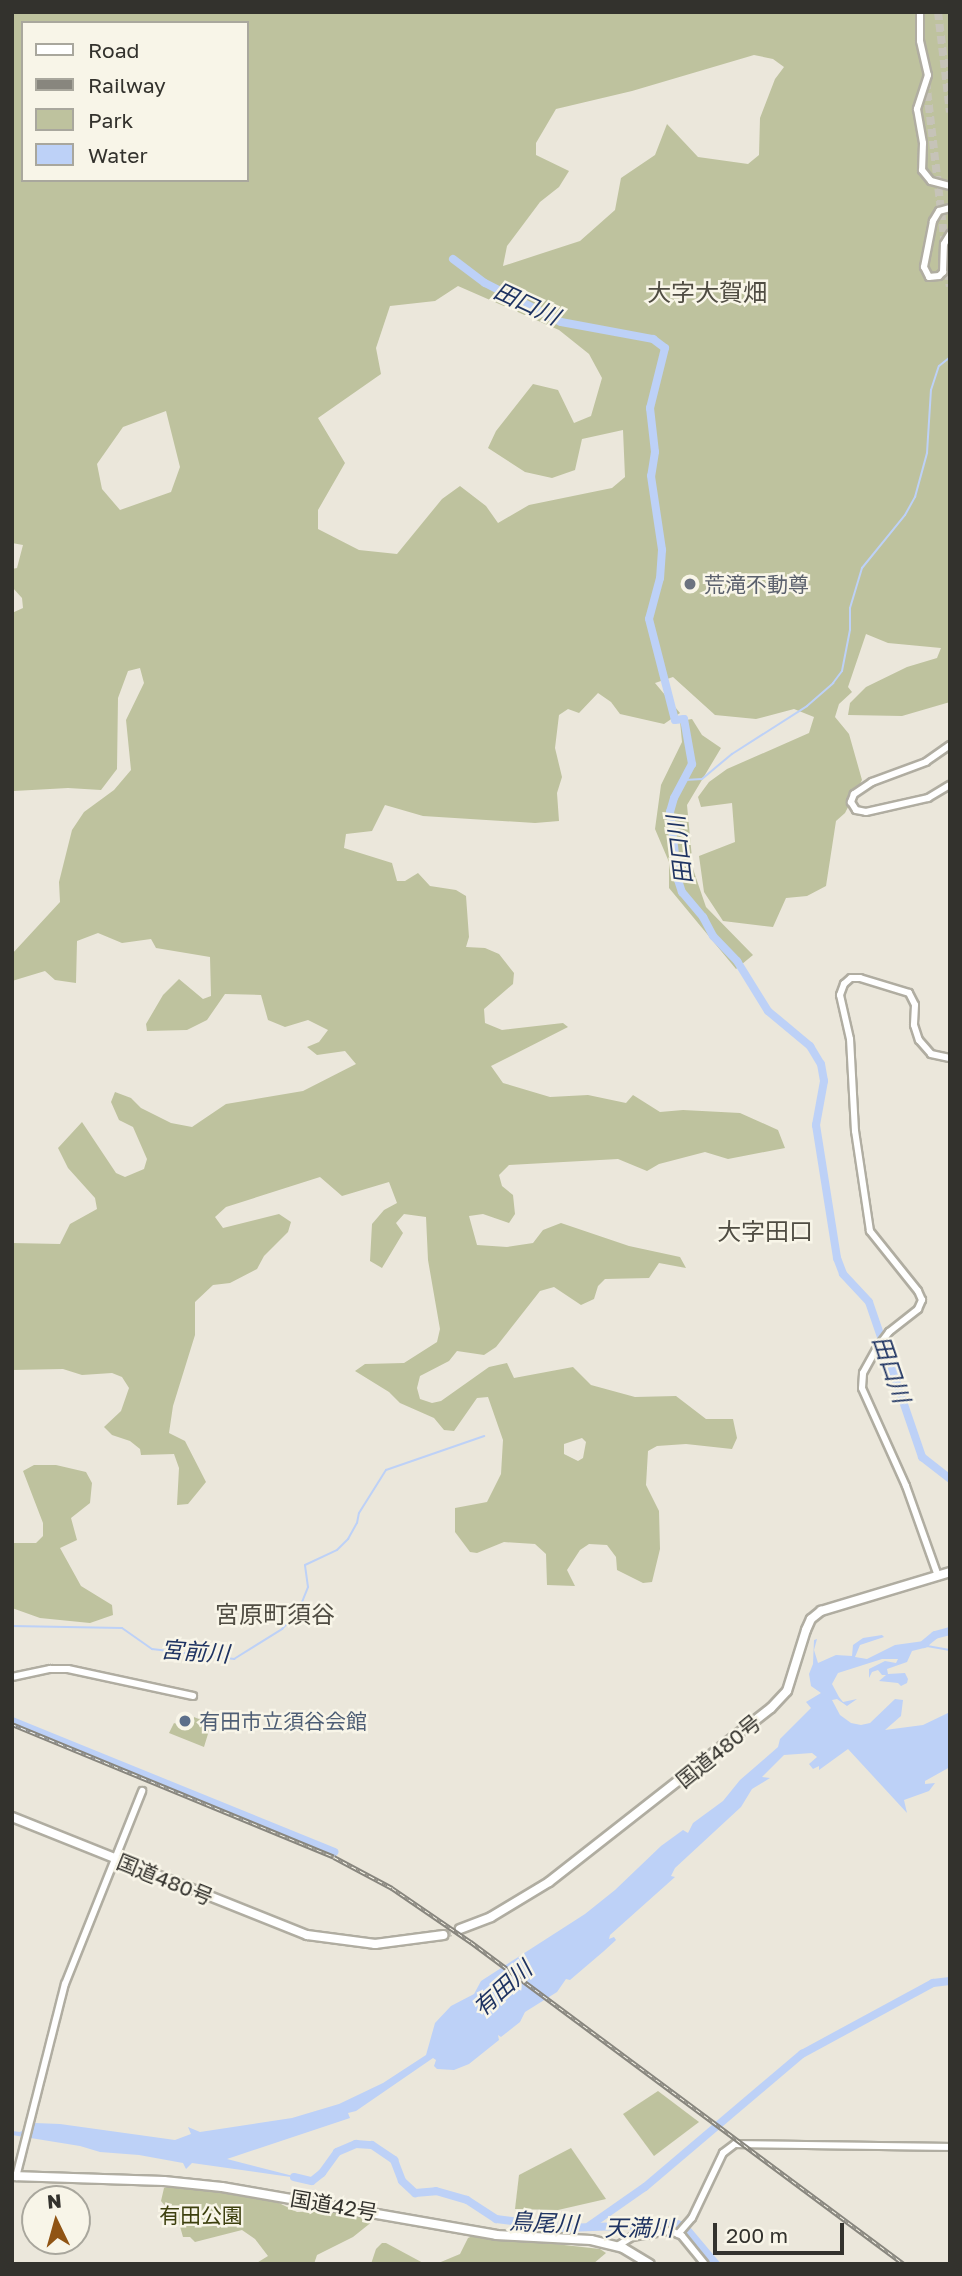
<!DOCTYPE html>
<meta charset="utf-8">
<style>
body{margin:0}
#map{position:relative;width:962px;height:2276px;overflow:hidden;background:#ebe7db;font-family:"Golos Text","Noto Sans JP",sans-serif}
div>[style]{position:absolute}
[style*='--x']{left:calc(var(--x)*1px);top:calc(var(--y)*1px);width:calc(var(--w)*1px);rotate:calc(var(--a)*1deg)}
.green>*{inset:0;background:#bec29e}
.water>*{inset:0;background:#bdd1f7}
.stream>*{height:2px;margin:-1px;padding:0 1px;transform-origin:1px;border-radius:1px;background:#bdd1f7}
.river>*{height:8px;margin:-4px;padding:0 4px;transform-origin:4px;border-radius:4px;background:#bdd1f7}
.highway-tunnel>*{height:8px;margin-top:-4px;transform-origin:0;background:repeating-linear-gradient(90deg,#c6c3b8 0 8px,transparent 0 12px)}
.roads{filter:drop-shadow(2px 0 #b0ada1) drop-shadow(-2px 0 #b0ada1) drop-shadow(0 2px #b0ada1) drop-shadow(0 -2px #b0ada1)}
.secondary>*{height:6px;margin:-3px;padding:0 3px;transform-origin:3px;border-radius:3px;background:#fff}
.highway>*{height:8px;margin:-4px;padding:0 4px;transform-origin:4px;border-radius:4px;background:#fff}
.rail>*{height:4.5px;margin-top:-2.25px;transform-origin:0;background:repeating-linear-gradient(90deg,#f8f5e8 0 5px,#88867e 0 10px);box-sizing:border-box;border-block:2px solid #88867e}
.dots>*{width:19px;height:19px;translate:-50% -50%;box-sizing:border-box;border:4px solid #f8f5e8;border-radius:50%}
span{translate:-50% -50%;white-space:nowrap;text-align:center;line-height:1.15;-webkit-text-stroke:5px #f8f5e8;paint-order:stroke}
.worship-label{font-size:21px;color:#5b616d}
.left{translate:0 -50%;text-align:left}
.service-label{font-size:21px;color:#4e5e75}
.street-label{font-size:21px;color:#33322d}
.park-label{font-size:21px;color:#3d400e}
.water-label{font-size:23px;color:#1e3362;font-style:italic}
.quarter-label{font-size:24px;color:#504d43}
.frame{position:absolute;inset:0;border:14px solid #33322d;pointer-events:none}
.legend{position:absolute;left:21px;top:21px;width:228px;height:161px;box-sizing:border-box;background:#f8f5e8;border:2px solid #a9a79d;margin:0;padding:9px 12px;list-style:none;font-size:21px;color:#33322d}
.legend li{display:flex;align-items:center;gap:14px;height:35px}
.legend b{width:35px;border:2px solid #a9a79d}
.north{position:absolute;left:21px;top:2185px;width:70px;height:70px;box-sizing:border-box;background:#f8f5e8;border:2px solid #a9a79d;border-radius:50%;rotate:355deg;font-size:19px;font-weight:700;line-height:28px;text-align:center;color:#33322d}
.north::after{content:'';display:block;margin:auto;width:24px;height:32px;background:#905414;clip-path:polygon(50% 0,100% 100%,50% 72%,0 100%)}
.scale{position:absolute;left:713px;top:2223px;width:131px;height:32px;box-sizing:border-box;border:4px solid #33322d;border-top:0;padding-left:9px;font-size:21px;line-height:24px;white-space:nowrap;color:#33322d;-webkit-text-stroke:5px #f8f5e8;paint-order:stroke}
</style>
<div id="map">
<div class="green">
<div style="clip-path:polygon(evenodd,12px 12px,950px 12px,950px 702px,902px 716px,848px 715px,850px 703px,866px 687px,907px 667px,937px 658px,941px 648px,888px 643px,866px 634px,848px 687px,852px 692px,839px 704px,835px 717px,849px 734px,862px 780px,845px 813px,836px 821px,826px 886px,807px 896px,786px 898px,773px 927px,723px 921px,704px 892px,699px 856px,735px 842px,732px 803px,701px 807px,698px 797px,709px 782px,727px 769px,809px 733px,814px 717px,794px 709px,756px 719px,715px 715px,673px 677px,655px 683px,680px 713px,664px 724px,620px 714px,611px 702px,598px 693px,579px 713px,568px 709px,559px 715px,555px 748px,562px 777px,557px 793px,559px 821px,535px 823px,423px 816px,385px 805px,372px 831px,346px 834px,344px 848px,392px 863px,397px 881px,405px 881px,418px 873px,430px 886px,456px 890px,466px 896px,469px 937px,466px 947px,485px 948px,499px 954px,514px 973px,513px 984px,484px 1009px,485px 1023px,502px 1030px,563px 1023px,568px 1027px,491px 1066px,503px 1083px,550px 1097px,588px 1095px,626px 1103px,633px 1095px,660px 1112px,683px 1110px,740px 1113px,778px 1130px,785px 1148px,728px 1159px,705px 1152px,659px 1164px,647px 1171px,618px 1159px,509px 1165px,499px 1175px,502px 1186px,513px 1195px,515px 1214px,509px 1223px,483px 1214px,469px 1216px,477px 1245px,507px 1247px,533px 1243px,543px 1230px,561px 1223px,629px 1246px,680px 1257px,686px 1268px,659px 1263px,649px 1278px,605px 1279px,598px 1286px,594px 1299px,581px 1305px,554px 1287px,540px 1291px,496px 1347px,484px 1355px,457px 1351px,449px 1361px,420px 1376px,417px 1388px,420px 1399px,432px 1403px,441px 1401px,489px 1367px,507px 1363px,514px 1378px,573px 1367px,591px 1385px,635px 1397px,676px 1396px,706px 1419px,733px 1419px,737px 1438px,732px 1449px,686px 1444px,657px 1446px,648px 1451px,646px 1485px,659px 1511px,660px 1549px,652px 1582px,643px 1583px,617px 1570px,616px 1557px,607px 1545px,589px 1544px,580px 1550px,567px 1570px,575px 1586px,547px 1585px,546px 1554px,535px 1544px,504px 1542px,477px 1553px,470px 1552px,455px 1532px,455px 1508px,487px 1502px,501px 1474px,503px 1440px,488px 1397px,477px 1398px,454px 1431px,444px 1430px,434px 1418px,400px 1403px,389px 1392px,355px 1371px,365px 1364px,404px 1363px,437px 1342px,440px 1329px,428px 1260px,426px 1217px,404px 1214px,396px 1223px,403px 1233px,382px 1268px,370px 1261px,372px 1224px,384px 1210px,397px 1203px,389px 1182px,342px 1196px,320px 1177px,226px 1207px,215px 1217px,223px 1228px,279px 1214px,291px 1222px,288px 1232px,264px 1256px,257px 1269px,230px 1283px,213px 1285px,195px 1302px,195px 1335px,173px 1406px,169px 1433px,185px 1441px,206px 1482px,188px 1504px,177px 1505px,179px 1468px,174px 1454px,141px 1455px,140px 1449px,130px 1441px,112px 1435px,104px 1427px,121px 1411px,129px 1388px,122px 1377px,112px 1373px,82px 1375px,63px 1369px,12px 1370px,12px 1243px,60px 1244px,70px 1224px,97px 1209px,95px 1198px,68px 1168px,58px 1148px,82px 1122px,116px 1173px,125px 1177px,144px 1169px,147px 1159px,133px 1127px,119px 1120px,111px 1102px,115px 1092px,131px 1098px,141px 1108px,171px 1123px,192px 1127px,226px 1104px,303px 1091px,356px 1064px,345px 1051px,317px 1055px,307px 1047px,319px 1042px,328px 1030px,308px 1020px,285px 1027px,268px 1020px,261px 995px,225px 994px,207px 1020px,187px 1030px,147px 1031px,146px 1024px,163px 995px,179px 979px,203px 999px,211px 996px,210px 957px,156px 948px,151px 939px,122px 943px,98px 933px,77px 941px,76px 983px,55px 980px,45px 971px,12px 981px,12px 954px,60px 902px,59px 882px,72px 830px,84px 812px,114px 790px,131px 770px,126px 720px,144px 683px,140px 668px,128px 671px,118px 698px,117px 769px,101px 790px,68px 788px,14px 791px,12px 795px,12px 613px,23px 608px,22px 598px,12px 587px,12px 569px,17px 568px,23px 545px,12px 543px,12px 12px,23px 23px,247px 23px,247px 180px,23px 180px,23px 23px,12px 12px,754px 55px,773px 59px,784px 67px,775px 79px,760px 118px,759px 155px,748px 164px,698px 157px,667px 124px,655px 155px,621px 178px,615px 210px,580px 241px,503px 266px,507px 246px,540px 202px,559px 187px,569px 171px,536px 155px,536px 143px,556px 109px,632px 91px,754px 55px,12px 12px,458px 286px,559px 330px,589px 354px,602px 378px,591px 416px,574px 423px,558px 390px,533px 384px,496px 431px,488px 448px,525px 472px,552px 478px,575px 470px,582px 439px,623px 430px,625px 477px,612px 488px,529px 505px,498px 523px,486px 506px,460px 486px,442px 499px,397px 554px,359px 550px,318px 529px,318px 510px,345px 463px,318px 418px,381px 374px,376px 348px,390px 306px,435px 301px,458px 286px,12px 12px,166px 411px,180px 467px,171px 492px,120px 510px,102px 489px,97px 464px,123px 427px,166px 411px,12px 12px,582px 1438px,586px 1442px,583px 1458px,578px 1461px,564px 1454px,564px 1444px,582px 1438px)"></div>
<div style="clip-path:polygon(692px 719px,702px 735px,721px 748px,687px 805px,693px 869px,706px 907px,753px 955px,736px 969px,669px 888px,669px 862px,655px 829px,661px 785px,682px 742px,680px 721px)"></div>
<div style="clip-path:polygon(34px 1465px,56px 1465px,86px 1472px,92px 1483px,90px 1503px,71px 1518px,77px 1540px,60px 1548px,81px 1586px,112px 1605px,113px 1615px,90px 1623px,40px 1618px,12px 1608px,12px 1543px,36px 1543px,43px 1536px,43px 1523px,23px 1471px)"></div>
<div style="clip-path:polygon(194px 1717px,211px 1724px,204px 1747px,169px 1733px,174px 1723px,189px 1729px)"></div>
<div style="clip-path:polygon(658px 2091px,699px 2122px,654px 2156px,623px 2114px)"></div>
<div style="clip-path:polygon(571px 2148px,606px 2199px,558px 2210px,515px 2209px,519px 2175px)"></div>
<div style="clip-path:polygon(174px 2185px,271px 2199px,297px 2212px,333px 2211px,372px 2218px,373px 2221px,353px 2237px,317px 2255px,314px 2264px,255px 2264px,268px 2256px,255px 2239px,242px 2230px,195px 2242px,190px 2237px,183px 2237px,179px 2223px,161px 2201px,164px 2188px)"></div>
<div style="clip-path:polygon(475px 2235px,600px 2249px,606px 2253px,593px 2264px,436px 2264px,460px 2254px,468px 2238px)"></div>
<div style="clip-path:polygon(382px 2243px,386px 2243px,425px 2264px,371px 2264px,376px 2249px)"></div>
</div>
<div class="water">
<div style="clip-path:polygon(882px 1635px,884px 1637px,860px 1645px,855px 1657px,867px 1659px,895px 1645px,924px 1641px,931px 1635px,932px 1640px,928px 1647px,912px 1651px,907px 1662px,887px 1669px,888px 1674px,905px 1673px,908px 1679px,907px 1683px,901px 1686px,898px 1683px,879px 1681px,886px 1675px,882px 1675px,878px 1670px,872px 1672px,869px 1678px,869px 1669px,885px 1661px,896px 1663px,898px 1659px,882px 1659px,838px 1673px,832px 1684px,839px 1697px,843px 1702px,857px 1699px,847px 1706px,837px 1699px,832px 1700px,840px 1715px,851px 1723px,861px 1725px,870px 1723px,895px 1699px,903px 1700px,901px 1716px,885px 1730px,923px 1725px,950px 1712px,950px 1767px,925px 1781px,925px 1784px,935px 1783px,929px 1791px,904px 1800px,907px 1813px,848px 1749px,819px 1770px,819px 1766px,813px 1769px,809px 1764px,817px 1757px,812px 1753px,784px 1755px,762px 1777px,770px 1778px,752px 1789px,741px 1807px,675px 1868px,671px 1876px,675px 1877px,610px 1935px,609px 1939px,614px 1937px,616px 1940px,604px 1951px,570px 1980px,566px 1979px,557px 1992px,525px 2012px,520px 2022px,501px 2037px,498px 2035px,499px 2040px,469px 2064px,454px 2070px,437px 2069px,434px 2066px,436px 2060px,433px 2058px,356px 2111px,348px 2113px,350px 2118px,227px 2159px,305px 2179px,192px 2163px,186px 2169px,183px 2163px,139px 2155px,100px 2152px,80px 2146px,12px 2135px,12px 2131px,20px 2132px,35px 2123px,60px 2124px,175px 2140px,191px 2134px,188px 2127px,200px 2132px,292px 2118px,339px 2104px,383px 2083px,426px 2055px,435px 2023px,451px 2006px,474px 1994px,481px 1981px,585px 1914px,615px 1890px,661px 1846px,683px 1830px,688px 1833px,693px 1823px,723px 1801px,740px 1780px,778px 1747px,780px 1739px,811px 1708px,806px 1702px,821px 1693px,811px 1686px,809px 1674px,813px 1664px,814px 1640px,817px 1639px,814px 1650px,818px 1663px,836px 1655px,852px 1656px,853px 1645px,863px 1638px)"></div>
</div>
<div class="stream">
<div style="--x:685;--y:780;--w:17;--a:-3"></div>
<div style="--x:702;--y:779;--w:39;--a:-40"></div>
<div style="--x:732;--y:754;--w:89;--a:-32.6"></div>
<div style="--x:807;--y:706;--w:35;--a:-41"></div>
<div style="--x:833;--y:683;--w:15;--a:-53"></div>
<div style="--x:842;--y:671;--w:42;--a:-79"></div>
<div style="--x:850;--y:630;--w:22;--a:-90"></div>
<div style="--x:850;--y:608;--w:42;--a:-73.3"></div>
<div style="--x:862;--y:568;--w:68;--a:-50.9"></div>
<div style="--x:905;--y:515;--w:21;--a:-61"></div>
<div style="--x:915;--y:497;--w:46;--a:-74.7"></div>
<div style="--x:927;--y:453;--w:63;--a:-86.4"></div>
<div style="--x:931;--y:390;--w:25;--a:-72"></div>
<div style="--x:939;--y:366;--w:14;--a:-39"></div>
<div style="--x:12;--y:1626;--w:110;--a:1"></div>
<div style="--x:122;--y:1628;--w:37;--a:35"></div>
<div style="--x:152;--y:1649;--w:83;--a:7"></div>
<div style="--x:234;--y:1659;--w:57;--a:-32"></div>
<div style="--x:282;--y:1629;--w:23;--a:-47"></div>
<div style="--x:298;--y:1612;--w:27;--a:-68"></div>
<div style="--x:308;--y:1587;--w:22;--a:-98"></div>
<div style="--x:305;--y:1565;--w:35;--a:-25"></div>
<div style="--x:337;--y:1550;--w:16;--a:-45"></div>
<div style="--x:348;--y:1539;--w:18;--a:-61"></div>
<div style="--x:357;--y:1523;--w:10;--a:-79"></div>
<div style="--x:359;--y:1513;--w:51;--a:-57.9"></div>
<div style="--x:386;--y:1470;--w:104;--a:-19.1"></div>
<div style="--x:927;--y:1646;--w:23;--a:10"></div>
</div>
<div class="river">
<div style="--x:453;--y:259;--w:40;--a:37"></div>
<div style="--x:485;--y:283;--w:85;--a:27.2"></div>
<div style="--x:561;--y:322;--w:94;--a:10.5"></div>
<div style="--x:653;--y:339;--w:15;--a:37"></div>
<div style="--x:665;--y:348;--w:62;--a:104"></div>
<div style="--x:650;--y:408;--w:44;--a:83.5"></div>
<div style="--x:655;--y:452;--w:24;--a:99"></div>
<div style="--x:651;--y:476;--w:75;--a:81.5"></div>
<div style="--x:662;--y:550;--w:28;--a:94"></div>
<div style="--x:660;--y:578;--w:42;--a:105"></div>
<div style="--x:649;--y:619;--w:104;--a:75.6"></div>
<div style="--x:675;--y:720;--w:9;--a:-6"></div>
<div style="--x:684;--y:719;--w:46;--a:79.9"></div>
<div style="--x:692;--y:764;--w:38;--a:118"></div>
<div style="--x:674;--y:798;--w:15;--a:106"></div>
<div style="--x:670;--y:812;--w:68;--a:83.3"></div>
<div style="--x:678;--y:880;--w:13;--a:72"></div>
<div style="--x:682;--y:892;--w:33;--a:50"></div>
<div style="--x:703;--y:917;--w:21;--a:62"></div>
<div style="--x:713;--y:936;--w:35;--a:46"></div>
<div style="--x:737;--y:961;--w:59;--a:58.2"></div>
<div style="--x:768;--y:1011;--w:55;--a:39.8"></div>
<div style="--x:810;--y:1046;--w:21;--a:59"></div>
<div style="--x:821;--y:1064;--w:17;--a:80"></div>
<div style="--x:824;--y:1081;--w:45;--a:100.3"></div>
<div style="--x:816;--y:1125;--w:135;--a:81"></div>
<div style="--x:837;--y:1258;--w:17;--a:69"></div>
<div style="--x:843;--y:1274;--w:38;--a:47"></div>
<div style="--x:869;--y:1302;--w:164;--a:71.1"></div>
<div style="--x:922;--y:1457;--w:36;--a:38"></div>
<div style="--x:924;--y:1644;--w:14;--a:-39"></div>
<div style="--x:935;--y:1635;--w:16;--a:-15"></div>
<div style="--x:12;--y:1721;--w:348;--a:22.1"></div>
<div style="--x:294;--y:2177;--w:18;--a:13"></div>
<div style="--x:312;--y:2181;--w:13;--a:-39"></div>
<div style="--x:322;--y:2173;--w:26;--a:-54"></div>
<div style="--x:337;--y:2152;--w:21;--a:-23"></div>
<div style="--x:356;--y:2144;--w:16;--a:4"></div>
<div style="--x:372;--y:2145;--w:27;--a:34"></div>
<div style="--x:394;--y:2160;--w:22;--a:69"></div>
<div style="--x:402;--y:2181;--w:18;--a:43"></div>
<div style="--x:415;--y:2193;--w:21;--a:-5"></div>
<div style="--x:436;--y:2191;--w:32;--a:16"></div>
<div style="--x:467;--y:2200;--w:35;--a:33"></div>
<div style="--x:496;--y:2219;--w:70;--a:7.4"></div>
<div style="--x:565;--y:2228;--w:112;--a:-2"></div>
<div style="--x:677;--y:2224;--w:7;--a:16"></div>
<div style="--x:684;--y:2226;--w:50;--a:49.9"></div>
<div style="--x:589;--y:2226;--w:68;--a:-34.9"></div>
<div style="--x:645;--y:2187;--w:206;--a:-40.3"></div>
<div style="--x:802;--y:2054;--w:149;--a:-28.5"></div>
<div style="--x:933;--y:1983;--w:17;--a:-7"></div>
</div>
<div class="highway-tunnel">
<div style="--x:938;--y:12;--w:101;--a:83.2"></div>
<div style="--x:926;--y:81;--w:207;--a:83.4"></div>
<div style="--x:443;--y:1935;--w:18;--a:-19"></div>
</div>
<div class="roads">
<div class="secondary">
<div style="--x:920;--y:12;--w:29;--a:90"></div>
<div style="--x:920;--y:41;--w:35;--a:77"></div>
<div style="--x:928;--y:75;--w:36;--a:108"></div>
<div style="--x:917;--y:109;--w:35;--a:80"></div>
<div style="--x:923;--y:143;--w:27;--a:92"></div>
<div style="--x:922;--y:170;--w:14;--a:51"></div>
<div style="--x:931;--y:181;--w:20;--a:15"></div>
<div style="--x:950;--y:208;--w:11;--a:165"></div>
<div style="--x:939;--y:211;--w:12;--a:121"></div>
<div style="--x:933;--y:221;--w:47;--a:101.1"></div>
<div style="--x:924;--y:267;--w:11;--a:63"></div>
<div style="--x:929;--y:277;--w:10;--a:-6"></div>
<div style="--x:939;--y:276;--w:6;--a:-45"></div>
<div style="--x:943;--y:272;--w:28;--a:-88"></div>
<div style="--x:944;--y:244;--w:12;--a:-59"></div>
<div style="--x:950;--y:745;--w:29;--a:145"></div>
<div style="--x:926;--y:762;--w:58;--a:159.7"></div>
<div style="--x:872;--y:782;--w:22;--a:146"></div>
<div style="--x:854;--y:794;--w:9;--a:111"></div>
<div style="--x:851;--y:802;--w:9;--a:58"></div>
<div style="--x:856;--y:810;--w:10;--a:11"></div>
<div style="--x:866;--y:812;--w:64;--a:-12.7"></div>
<div style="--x:928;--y:798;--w:26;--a:-31"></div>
<div style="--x:938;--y:1576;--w:96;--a:-109.6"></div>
<div style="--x:906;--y:1486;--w:107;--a:-114.2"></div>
<div style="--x:862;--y:1388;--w:15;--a:-86"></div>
<div style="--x:863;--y:1373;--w:29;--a:-61"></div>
<div style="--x:877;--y:1348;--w:20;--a:-53"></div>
<div style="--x:889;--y:1332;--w:37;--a:-38"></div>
<div style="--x:918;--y:1309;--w:10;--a:-66"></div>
<div style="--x:922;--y:1300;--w:10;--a:-114"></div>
<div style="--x:918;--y:1291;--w:77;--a:-128.7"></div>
<div style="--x:870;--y:1231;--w:101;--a:-98.5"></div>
<div style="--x:855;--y:1131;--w:92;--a:-93.1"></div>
<div style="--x:850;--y:1039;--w:45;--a:-102.8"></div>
<div style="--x:840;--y:995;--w:12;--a:-70"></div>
<div style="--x:844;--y:984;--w:9;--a:-41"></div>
<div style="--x:851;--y:978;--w:9;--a:0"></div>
<div style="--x:860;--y:978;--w:51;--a:17"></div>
<div style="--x:909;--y:993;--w:13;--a:63"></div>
<div style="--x:915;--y:1005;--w:20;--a:93"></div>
<div style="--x:914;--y:1025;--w:16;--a:72"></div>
<div style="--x:919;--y:1040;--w:18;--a:49"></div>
<div style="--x:931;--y:1054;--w:19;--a:12"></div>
<div style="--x:12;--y:1677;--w:39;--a:-12"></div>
<div style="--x:50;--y:1669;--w:18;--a:0"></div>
<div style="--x:68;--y:1669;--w:128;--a:12.2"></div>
<div style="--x:16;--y:2177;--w:199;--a:-75.8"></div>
<div style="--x:65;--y:1984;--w:208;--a:-68.2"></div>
<div style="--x:678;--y:2234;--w:21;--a:-49"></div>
<div style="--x:692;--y:2218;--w:72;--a:-64.5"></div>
<div style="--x:723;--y:2153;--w:15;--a:-37"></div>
<div style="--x:735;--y:2144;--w:215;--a:0.8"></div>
<div style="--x:617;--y:2246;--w:17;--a:-31"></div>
<div style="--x:632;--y:2237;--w:39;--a:-9"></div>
<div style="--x:671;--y:2231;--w:12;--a:24"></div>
<div style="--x:682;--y:2236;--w:36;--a:51"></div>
</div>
<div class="highway">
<div style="--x:12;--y:1817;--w:318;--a:21.8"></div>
<div style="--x:307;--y:1935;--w:69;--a:7.5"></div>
<div style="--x:375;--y:1944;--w:69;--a:-7.5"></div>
<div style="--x:460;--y:1929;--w:33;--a:-21"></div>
<div style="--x:491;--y:1917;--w:68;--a:-31.1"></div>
<div style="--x:549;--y:1882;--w:282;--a:-38.1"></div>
<div style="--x:771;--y:1708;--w:23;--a:-47"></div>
<div style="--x:787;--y:1691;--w:64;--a:-72.7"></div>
<div style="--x:806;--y:1630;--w:12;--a:-66"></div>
<div style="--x:811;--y:1619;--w:13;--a:-39"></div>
<div style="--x:821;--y:1611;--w:135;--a:-16.8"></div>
<div style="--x:12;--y:2176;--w:152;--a:1.9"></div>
<div style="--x:164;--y:2181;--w:58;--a:5.9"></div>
<div style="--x:222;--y:2187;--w:278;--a:9.9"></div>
<div style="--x:496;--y:2235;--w:95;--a:3"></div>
<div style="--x:591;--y:2240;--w:33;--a:14"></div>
<div style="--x:623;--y:2248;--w:31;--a:31"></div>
</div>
</div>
<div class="rail">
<div style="--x:12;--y:1724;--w:348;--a:22.4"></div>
<div style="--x:334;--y:1857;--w:66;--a:28.1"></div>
<div style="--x:392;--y:1888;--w:96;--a:34.4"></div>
<div style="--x:471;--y:1942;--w:540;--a:36.64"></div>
</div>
<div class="dots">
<div style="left:690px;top:584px;background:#6b7280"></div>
<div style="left:185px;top:1721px;background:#5c6f8a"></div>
</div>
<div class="worship-label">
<span class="left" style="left:704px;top:584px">荒滝不動尊</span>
</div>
<div class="service-label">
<span class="left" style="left:199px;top:1721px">有田市立須谷会館</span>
</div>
<div class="street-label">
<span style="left:718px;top:1751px;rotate:-39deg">国道480号</span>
<span style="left:165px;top:1879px;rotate:22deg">国道480号</span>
<span style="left:334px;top:2205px;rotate:10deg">国道42号</span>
</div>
<div class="park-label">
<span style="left:201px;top:2215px">有田公園</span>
</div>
<div class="water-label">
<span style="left:527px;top:303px;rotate:25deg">田口川</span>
<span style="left:679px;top:850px;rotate:-97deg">田口川</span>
<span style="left:892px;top:1369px;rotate:71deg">田口川</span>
<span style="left:195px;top:1651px;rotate:4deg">宮前川</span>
<span style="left:502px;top:1988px;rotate:-42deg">有田川</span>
<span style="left:544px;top:2222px;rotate:3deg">鳥尾川</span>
<span style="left:639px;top:2227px">天満川</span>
</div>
<div class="quarter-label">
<span style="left:707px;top:292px">大字大賀畑</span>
<span style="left:765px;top:1231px">大字田口</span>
<span style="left:275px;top:1614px">宮原町須谷</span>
</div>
<div class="frame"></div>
<ul class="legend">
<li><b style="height:9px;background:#fff"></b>Road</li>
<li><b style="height:9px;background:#88867e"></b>Railway</li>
<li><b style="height:19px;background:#bec29e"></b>Park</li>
<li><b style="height:19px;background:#bdd1f7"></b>Water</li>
</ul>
<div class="north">N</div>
<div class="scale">200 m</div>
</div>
